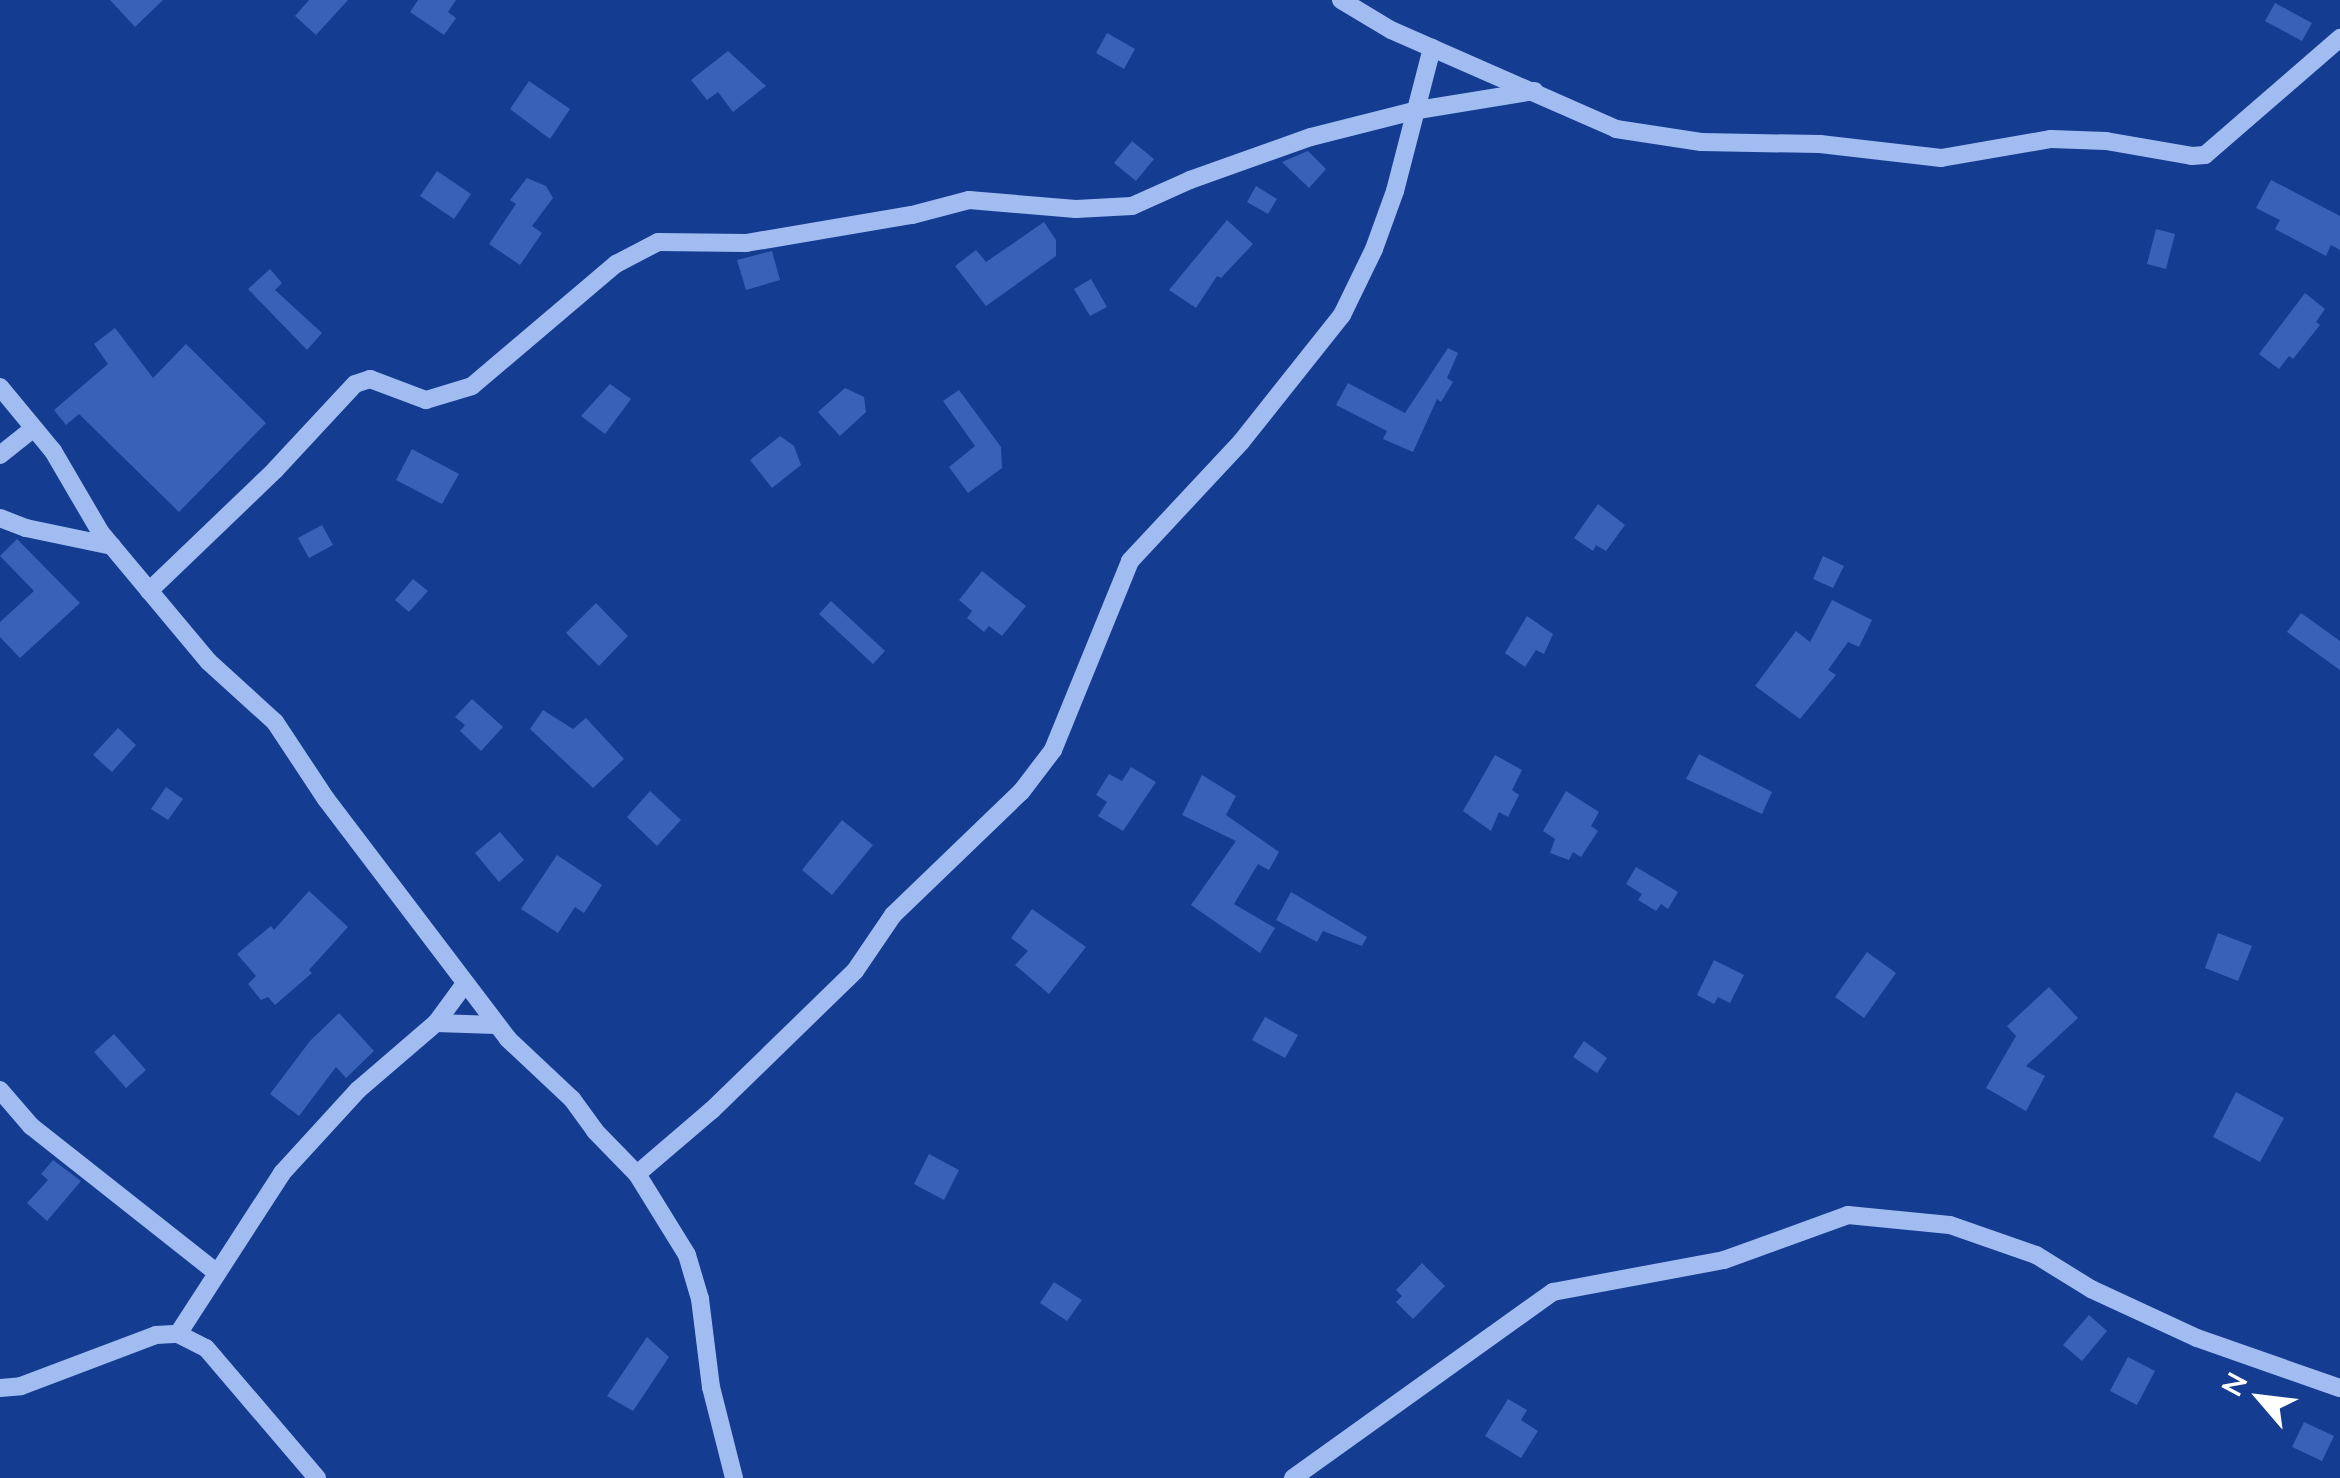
<!DOCTYPE html>
<style>
body{margin:0}
#map{position:relative;width:2340px;height:1478px;overflow:hidden;background:#143c91;font-family:Lato,sans-serif}
div>[style]{position:absolute}
[style*='--x']{left:calc(var(--x)*1px);top:calc(var(--y)*1px);width:calc(var(--w)*1px);rotate:calc(var(--a)*1deg)}
.building>*{inset:0;background:#3862b8}
.minor>*{height:18px;margin:-9px;padding:0 9px;transform-origin:9px;border-radius:9px;background:#a1bcf1}
span{translate:-50% -50%;white-space:nowrap;text-align:center;line-height:1.15;-webkit-text-stroke:10px #143c91;paint-order:stroke}
.north{position:absolute;left:2210px;top:1348px;width:100px;height:100px;-webkit-text-stroke:8px #143c91;paint-order:stroke;rotate:298deg;font-size:28px;font-weight:700;line-height:40px;text-align:center;color:#fff}
.north::after{content:'';display:block;margin:auto;width:35px;height:45px;background:#fff;clip-path:polygon(50% 0,100% 100%,50% 72%,0 100%)}
</style>
<div id="map">
<div class="building">
<div style="clip-path:polygon(110px 0,163px 0,135px 27px)"></div>
<div style="clip-path:polygon(309px 0,348px 0,316px 35px,295px 16px)"></div>
<div style="clip-path:polygon(418px 0,456px 0,448px 12px,456px 18px,444px 35px,410px 12px)"></div>
<div style="clip-path:polygon(2275px 3px,2312px 23px,2302px 41px,2265px 21px)"></div>
<div style="clip-path:polygon(1107px 33px,1135px 49px,1124px 69px,1096px 53px)"></div>
<div style="clip-path:polygon(728px 51px,766px 86px,733px 112px,718px 92px,707px 100px,691px 80px)"></div>
<div style="clip-path:polygon(529px 81px,570px 109px,550px 139px,510px 109px)"></div>
<div style="clip-path:polygon(1132px 141px,1154px 159px,1136px 181px,1114px 163px)"></div>
<div style="clip-path:polygon(1308px 151px,1326px 169px,1309px 188px,1282px 162px)"></div>
<div style="clip-path:polygon(437px 171px,471px 194px,454px 219px,420px 196px)"></div>
<div style="clip-path:polygon(527px 178px,546px 186px,553px 198px,532px 226px,542px 233px,520px 265px,489px 244px,516px 204px,510px 200px)"></div>
<div style="clip-path:polygon(2271px 180px,2340px 216px,2340px 250px,2331px 245px,2326px 256px,2275px 229px,2280px 220px,2256px 208px)"></div>
<div style="clip-path:polygon(1256px 186px,1277px 199px,1268px 214px,1247px 202px)"></div>
<div style="clip-path:polygon(1227px 220px,1253px 244px,1221px 278px,1217px 276px,1196px 308px,1169px 290px)"></div>
<div style="clip-path:polygon(1044px 222px,1056px 240px,1056px 256px,986px 306px,955px 266px,976px 250px,986px 262px)"></div>
<div style="clip-path:polygon(2156px 229px,2175px 234px,2166px 269px,2147px 264px)"></div>
<div style="clip-path:polygon(772px 251px,780px 280px,746px 290px,737px 260px)"></div>
<div style="clip-path:polygon(270px 269px,282px 283px,275px 290px,322px 333px,307px 350px,248px 289px)"></div>
<div style="clip-path:polygon(1091px 279px,1107px 307px,1090px 316px,1074px 289px)"></div>
<div style="clip-path:polygon(2305px 293px,2325px 309px,2316px 322px,2320px 325px,2293px 359px,2289px 356px,2279px 369px,2259px 354px)"></div>
<div style="clip-path:polygon(115px 328px,153px 378px,186px 344px,266px 423px,179px 512px,79px 414px,66px 425px,54px 410px,108px 364px,94px 344px)"></div>
<div style="clip-path:polygon(1448px 348px,1458px 353px,1447px 378px,1453px 382px,1441px 402px,1437px 399px,1413px 452px,1383px 439px,1387px 431px,1336px 405px,1348px 383px,1405px 413px)"></div>
<div style="clip-path:polygon(610px 384px,631px 399px,605px 434px,581px 416px)"></div>
<div style="clip-path:polygon(845px 388px,864px 397px,866px 412px,840px 436px,818px 412px)"></div>
<div style="clip-path:polygon(959px 390px,1001px 447px,1002px 468px,968px 493px,949px 467px,975px 446px,943px 401px)"></div>
<div style="clip-path:polygon(780px 436px,794px 446px,801px 465px,772px 488px,750px 460px)"></div>
<div style="clip-path:polygon(412px 449px,459px 474px,442px 504px,396px 480px)"></div>
<div style="clip-path:polygon(1598px 504px,1625px 525px,1606px 551px,1596px 545px,1593px 551px,1574px 538px)"></div>
<div style="clip-path:polygon(322px 525px,333px 545px,309px 558px,298px 538px)"></div>
<div style="clip-path:polygon(17px 539px,80px 603px,20px 658px,0 637px,0 622px,34px 591px,0 556px)"></div>
<div style="clip-path:polygon(1823px 556px,1844px 566px,1833px 588px,1813px 579px)"></div>
<div style="clip-path:polygon(982px 571px,1026px 606px,1002px 636px,989px 626px,984px 632px,967px 618px,972px 611px,959px 600px)"></div>
<div style="clip-path:polygon(413px 579px,428px 591px,409px 612px,395px 600px)"></div>
<div style="clip-path:polygon(1832px 600px,1872px 620px,1859px 647px,1848px 642px,1828px 670px,1836px 675px,1800px 719px,1755px 686px,1796px 631px,1810px 642px)"></div>
<div style="clip-path:polygon(831px 601px,885px 651px,873px 664px,819px 614px)"></div>
<div style="clip-path:polygon(596px 603px,628px 636px,599px 666px,566px 633px)"></div>
<div style="clip-path:polygon(2301px 613px,2340px 641px,2340px 670px,2287px 632px)"></div>
<div style="clip-path:polygon(1527px 616px,1553px 634px,1544px 654px,1536px 650px,1525px 667px,1505px 653px)"></div>
<div style="clip-path:polygon(472px 699px,503px 727px,481px 751px,460px 731px,465px 725px,455px 717px)"></div>
<div style="clip-path:polygon(543px 710px,573px 729px,586px 718px,624px 759px,593px 788px,530px 729px)"></div>
<div style="clip-path:polygon(118px 728px,136px 745px,112px 772px,93px 755px)"></div>
<div style="clip-path:polygon(1699px 754px,1772px 792px,1762px 814px,1686px 779px)"></div>
<div style="clip-path:polygon(1495px 755px,1522px 770px,1512px 790px,1519px 795px,1508px 817px,1499px 812px,1491px 831px,1463px 811px)"></div>
<div style="clip-path:polygon(1131px 767px,1156px 782px,1123px 831px,1098px 816px,1107px 802px,1096px 795px,1109px 774px,1122px 781px)"></div>
<div style="clip-path:polygon(1202px 775px,1236px 796px,1226px 815px,1279px 852px,1269px 870px,1258px 864px,1234px 904px,1275px 928px,1260px 953px,1191px 905px,1236px 841px,1182px 815px)"></div>
<div style="clip-path:polygon(166px 787px,183px 799px,168px 820px,151px 809px)"></div>
<div style="clip-path:polygon(650px 791px,681px 820px,657px 846px,627px 817px)"></div>
<div style="clip-path:polygon(1566px 791px,1599px 812px,1591px 826px,1598px 831px,1581px 857px,1573px 852px,1569px 860px,1550px 853px,1555px 839px,1543px 831px)"></div>
<div style="clip-path:polygon(842px 820px,873px 845px,832px 895px,802px 870px)"></div>
<div style="clip-path:polygon(500px 832px,524px 860px,499px 882px,475px 853px)"></div>
<div style="clip-path:polygon(557px 855px,602px 885px,584px 913px,575px 907px,558px 933px,521px 909px)"></div>
<div style="clip-path:polygon(1636px 867px,1678px 892px,1668px 909px,1661px 904px,1656px 911px,1638px 900px,1642px 894px,1626px 884px)"></div>
<div style="clip-path:polygon(309px 891px,348px 927px,309px 970px,312px 973px,275px 1005px,268px 997px,261px 1000px,248px 984px,256px 976px,237px 954px,271px 926px,274px 930px)"></div>
<div style="clip-path:polygon(1291px 892px,1367px 937px,1362px 946px,1323px 931px,1317px 942px,1276px 920px)"></div>
<div style="clip-path:polygon(1032px 909px,1086px 947px,1049px 994px,1015px 965px,1028px 951px,1011px 938px)"></div>
<div style="clip-path:polygon(2218px 933px,2252px 946px,2238px 981px,2205px 968px)"></div>
<div style="clip-path:polygon(1867px 952px,1896px 973px,1864px 1018px,1835px 997px)"></div>
<div style="clip-path:polygon(1714px 960px,1744px 975px,1730px 1003px,1718px 997px,1714px 1004px,1697px 995px)"></div>
<div style="clip-path:polygon(2049px 987px,2078px 1018px,2026px 1066px,2045px 1076px,2026px 1111px,1986px 1088px,2016px 1036px,2007px 1026px)"></div>
<div style="clip-path:polygon(339px 1013px,374px 1051px,346px 1078px,336px 1067px,299px 1116px,270px 1094px,310px 1041px)"></div>
<div style="clip-path:polygon(1265px 1017px,1298px 1035px,1285px 1058px,1252px 1040px)"></div>
<div style="clip-path:polygon(114px 1034px,146px 1070px,126px 1088px,94px 1052px)"></div>
<div style="clip-path:polygon(1584px 1041px,1607px 1058px,1597px 1073px,1573px 1057px)"></div>
<div style="clip-path:polygon(2236px 1092px,2284px 1118px,2260px 1162px,2213px 1137px)"></div>
<div style="clip-path:polygon(929px 1154px,959px 1170px,944px 1200px,914px 1184px)"></div>
<div style="clip-path:polygon(53px 1160px,81px 1181px,47px 1221px,27px 1203px,48px 1180px,41px 1174px)"></div>
<div style="clip-path:polygon(1422px 1263px,1445px 1286px,1413px 1319px,1396px 1302px,1402px 1296px,1396px 1290px)"></div>
<div style="clip-path:polygon(1054px 1282px,1082px 1300px,1067px 1321px,1040px 1303px)"></div>
<div style="clip-path:polygon(2089px 1315px,2107px 1331px,2082px 1361px,2063px 1345px)"></div>
<div style="clip-path:polygon(647px 1337px,669px 1357px,633px 1411px,607px 1396px)"></div>
<div style="clip-path:polygon(2128px 1357px,2155px 1371px,2137px 1405px,2110px 1391px)"></div>
<div style="clip-path:polygon(1508px 1399px,1527px 1410px,1521px 1420px,1538px 1431px,1521px 1458px,1485px 1436px)"></div>
<div style="clip-path:polygon(2304px 1422px,2334px 1436px,2322px 1461px,2292px 1447px)"></div>
</div>
<div class="minor">
<div style="--x:1341;--y:0;--w:58;--a:31"></div>
<div style="--x:1391;--y:30;--w:246;--a:23.7"></div>
<div style="--x:1616;--y:129;--w:86;--a:8.7"></div>
<div style="--x:1701;--y:142;--w:119;--a:1"></div>
<div style="--x:1820;--y:144;--w:122;--a:6.6"></div>
<div style="--x:1941;--y:158;--w:112;--a:-9.8"></div>
<div style="--x:2051;--y:139;--w:55;--a:2.1"></div>
<div style="--x:2106;--y:141;--w:87;--a:9.9"></div>
<div style="--x:2192;--y:156;--w:13;--a:-4"></div>
<div style="--x:2205;--y:155;--w:179;--a:-40.9"></div>
<div style="--x:0;--y:387;--w:83;--a:50.4"></div>
<div style="--x:53;--y:451;--w:95;--a:59.7"></div>
<div style="--x:101;--y:533;--w:168;--a:50.1"></div>
<div style="--x:209;--y:662;--w:89;--a:42.3"></div>
<div style="--x:275;--y:722;--w:92;--a:56.5"></div>
<div style="--x:326;--y:799;--w:301;--a:52.8"></div>
<div style="--x:508;--y:1039;--w:88;--a:43.2"></div>
<div style="--x:572;--y:1099;--w:39;--a:54"></div>
<div style="--x:595;--y:1131;--w:60;--a:45.7"></div>
<div style="--x:637;--y:1174;--w:95;--a:58.3"></div>
<div style="--x:687;--y:1255;--w:46;--a:73.5"></div>
<div style="--x:700;--y:1299;--w:89;--a:82.9"></div>
<div style="--x:711;--y:1387;--w:94;--a:75.8"></div>
<div style="--x:0;--y:455;--w:43;--a:-38.5"></div>
<div style="--x:0;--y:518;--w:28;--a:21"></div>
<div style="--x:26;--y:528;--w:88;--a:11.8"></div>
<div style="--x:149;--y:591;--w:175;--a:-43.8"></div>
<div style="--x:275;--y:470;--w:117;--a:-47.1"></div>
<div style="--x:355;--y:384;--w:16;--a:-18"></div>
<div style="--x:370;--y:379;--w:60;--a:20.6"></div>
<div style="--x:426;--y:400;--w:48;--a:-16.9"></div>
<div style="--x:472;--y:386;--w:189;--a:-40.3"></div>
<div style="--x:616;--y:264;--w:47;--a:-27.6"></div>
<div style="--x:658;--y:242;--w:88;--a:0.7"></div>
<div style="--x:746;--y:243;--w:168;--a:-9.6"></div>
<div style="--x:912;--y:215;--w:59;--a:-14.7"></div>
<div style="--x:969;--y:200;--w:107;--a:4.8"></div>
<div style="--x:1076;--y:209;--w:56;--a:-3.1"></div>
<div style="--x:1132;--y:206;--w:64;--a:-24.1"></div>
<div style="--x:1190;--y:180;--w:128;--a:-19.6"></div>
<div style="--x:1311;--y:137;--w:110;--a:-14.2"></div>
<div style="--x:1418;--y:110;--w:118;--a:-9.3"></div>
<div style="--x:436;--y:1023;--w:60;--a:1.9"></div>
<div style="--x:0;--y:1090;--w:48;--a:49.3"></div>
<div style="--x:31;--y:1126;--w:237;--a:38.3"></div>
<div style="--x:637;--y:1174;--w:99;--a:-40.5"></div>
<div style="--x:712;--y:1110;--w:199;--a:-44.2"></div>
<div style="--x:855;--y:971;--w:68;--a:-55.8"></div>
<div style="--x:893;--y:915;--w:178;--a:-43.9"></div>
<div style="--x:1021;--y:792;--w:53;--a:-52.7"></div>
<div style="--x:1053;--y:750;--w:204;--a:-67.8"></div>
<div style="--x:1130;--y:561;--w:163;--a:-47"></div>
<div style="--x:1241;--y:442;--w:162;--a:-51.5"></div>
<div style="--x:1342;--y:315;--w:73;--a:-64.1"></div>
<div style="--x:1374;--y:249;--w:62;--a:-70.1"></div>
<div style="--x:1395;--y:191;--w:148;--a:-75.5"></div>
<div style="--x:178;--y:1334;--w:192;--a:-57.1"></div>
<div style="--x:282;--y:1173;--w:113;--a:-47.5"></div>
<div style="--x:358;--y:1090;--w:103;--a:-40.7"></div>
<div style="--x:436;--y:1023;--w:47;--a:-53.6"></div>
<div style="--x:0;--y:1388;--w:21;--a:-5"></div>
<div style="--x:21;--y:1386;--w:144;--a:-20.7"></div>
<div style="--x:156;--y:1335;--w:22;--a:-3"></div>
<div style="--x:178;--y:1334;--w:31;--a:27"></div>
<div style="--x:206;--y:1348;--w:171;--a:49.5"></div>
<div style="--x:1293;--y:1478;--w:320;--a:-35.6"></div>
<div style="--x:1553;--y:1292;--w:174;--a:-10.6"></div>
<div style="--x:1724;--y:1260;--w:132;--a:-19.9"></div>
<div style="--x:1848;--y:1215;--w:102;--a:5.6"></div>
<div style="--x:1950;--y:1225;--w:91;--a:19.2"></div>
<div style="--x:2036;--y:1255;--w:65;--a:31.7"></div>
<div style="--x:2091;--y:1289;--w:117;--a:24.8"></div>
<div style="--x:2197;--y:1338;--w:151;--a:19.3"></div>
</div>
<div class="north">N</div>
</div>
